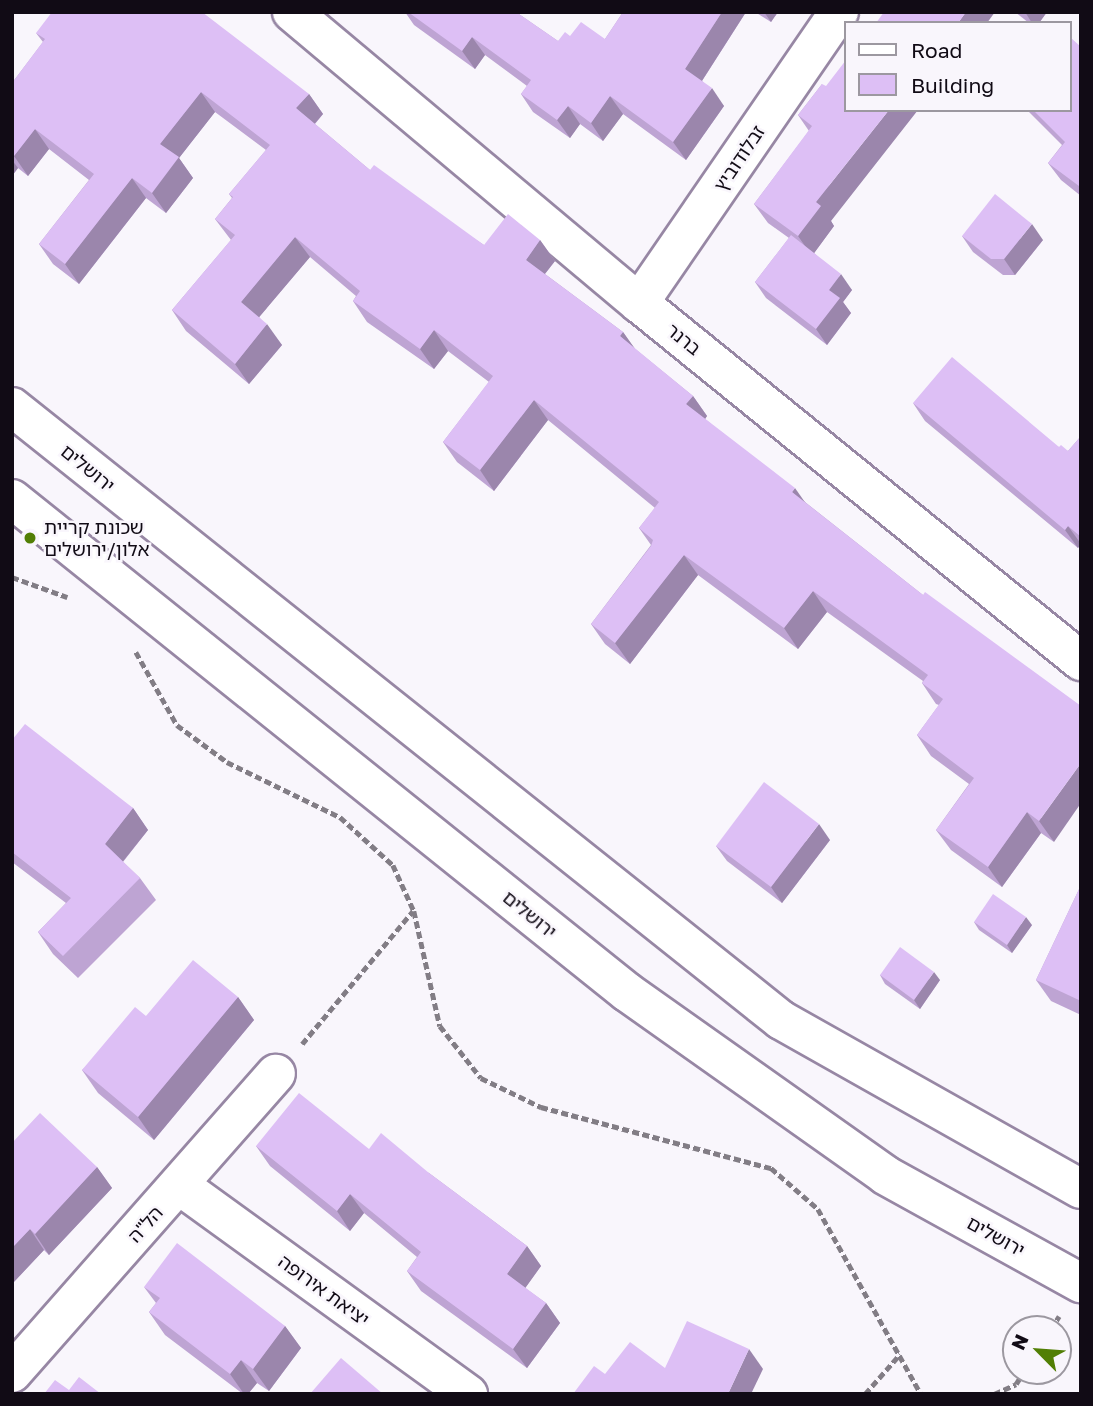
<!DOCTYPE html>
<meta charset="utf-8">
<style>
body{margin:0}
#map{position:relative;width:1093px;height:1406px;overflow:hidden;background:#f9f6fc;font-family:"Golos Text","Noto Sans Hebrew",sans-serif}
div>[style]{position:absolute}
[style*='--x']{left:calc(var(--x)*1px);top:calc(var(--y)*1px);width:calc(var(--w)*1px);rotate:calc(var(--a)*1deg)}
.path>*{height:4.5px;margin-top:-2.25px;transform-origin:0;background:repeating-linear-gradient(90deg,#827d85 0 7px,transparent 0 10.5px)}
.roads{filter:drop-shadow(2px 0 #9787a4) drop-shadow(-2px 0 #9787a4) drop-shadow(0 2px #9787a4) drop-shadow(0 -2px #9787a4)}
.minor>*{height:38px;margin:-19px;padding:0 19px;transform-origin:19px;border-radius:19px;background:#fff}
.highway>*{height:38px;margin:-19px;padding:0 19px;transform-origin:19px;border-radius:19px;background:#fff}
.wall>*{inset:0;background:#bea4d3}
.shaded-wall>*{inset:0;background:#9b86ac}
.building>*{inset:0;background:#ddbff5}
.dots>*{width:19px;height:19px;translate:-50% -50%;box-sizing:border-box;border:4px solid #f9f6fc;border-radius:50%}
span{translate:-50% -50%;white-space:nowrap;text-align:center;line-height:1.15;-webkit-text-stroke:5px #f9f6fc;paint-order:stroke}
.street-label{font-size:19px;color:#110b15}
.poi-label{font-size:19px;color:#110b15}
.left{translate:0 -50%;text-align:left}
.frame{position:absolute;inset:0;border:14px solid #110b15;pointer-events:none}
.legend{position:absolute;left:844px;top:21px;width:228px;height:91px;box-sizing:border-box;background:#f9f6fc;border:2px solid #9c98a0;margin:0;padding:9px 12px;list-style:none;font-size:21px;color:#110b15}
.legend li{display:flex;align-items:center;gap:14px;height:35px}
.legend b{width:35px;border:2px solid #9c98a0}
.north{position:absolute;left:1002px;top:1315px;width:70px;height:70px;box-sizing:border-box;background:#f9f6fc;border:2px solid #9c98a0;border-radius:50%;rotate:295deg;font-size:19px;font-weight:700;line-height:28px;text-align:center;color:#110b15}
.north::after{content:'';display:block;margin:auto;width:24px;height:32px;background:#527f05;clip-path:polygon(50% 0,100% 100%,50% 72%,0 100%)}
</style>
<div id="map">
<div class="path">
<div style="--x:12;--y:577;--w:59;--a:20"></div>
<div style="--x:136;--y:652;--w:84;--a:60.7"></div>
<div style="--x:177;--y:725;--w:62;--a:36.5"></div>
<div style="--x:227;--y:762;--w:126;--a:26"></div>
<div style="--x:340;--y:817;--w:72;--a:42.2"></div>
<div style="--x:393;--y:865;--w:51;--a:65.5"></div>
<div style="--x:414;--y:911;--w:118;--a:77.3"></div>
<div style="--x:440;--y:1026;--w:66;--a:51.7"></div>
<div style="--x:481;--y:1078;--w:67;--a:25.8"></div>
<div style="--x:541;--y:1107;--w:238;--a:14.9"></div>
<div style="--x:771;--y:1168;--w:62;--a:41.1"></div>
<div style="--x:818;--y:1209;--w:212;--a:60.9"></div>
<div style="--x:302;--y:1044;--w:173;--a:-50.2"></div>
<div style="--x:1051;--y:1329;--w:15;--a:-58"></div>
<div style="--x:865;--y:1394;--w:53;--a:-48.8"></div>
<div style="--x:994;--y:1394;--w:24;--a:-24"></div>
<div style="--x:1016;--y:1384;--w:15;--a:-58"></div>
</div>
<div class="roads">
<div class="minor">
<div style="--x:292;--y:12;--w:453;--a:40"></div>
<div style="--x:639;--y:303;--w:569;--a:39.01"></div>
<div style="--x:639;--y:303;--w:353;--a:-55.5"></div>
<div style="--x:179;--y:1185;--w:357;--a:35.9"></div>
<div style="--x:12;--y:1373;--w:399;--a:-48.6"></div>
</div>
<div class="highway">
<div style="--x:12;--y:407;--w:983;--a:38.56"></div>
<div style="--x:781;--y:1020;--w:344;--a:29.4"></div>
<div style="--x:12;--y:499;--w:788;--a:38.72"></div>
<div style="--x:627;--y:992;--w:316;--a:35.3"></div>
<div style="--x:885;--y:1175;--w:224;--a:28.9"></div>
</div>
</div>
<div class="wall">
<div style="clip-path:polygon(405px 12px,516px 12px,558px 41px,570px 36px,605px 39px,623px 12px,746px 12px,702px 81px,724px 106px,686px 160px,623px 114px,603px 141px,580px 124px,570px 138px,533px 112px,521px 94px,527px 86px,485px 55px,475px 69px,414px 25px)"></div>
<div style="clip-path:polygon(755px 12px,778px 12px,771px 22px)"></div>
<div style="clip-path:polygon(1015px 12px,1047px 12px,1039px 23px,1029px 23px)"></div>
<div style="clip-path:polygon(36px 33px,309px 94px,323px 114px,315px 124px,370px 170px,484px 245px,540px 240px,555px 261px,545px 274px,623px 332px,634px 348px,693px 396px,707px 416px,705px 419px,805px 502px,923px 595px,1054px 842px,1041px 833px,1002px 887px,951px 850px,936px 830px,969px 784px,931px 756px,917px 735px,939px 705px,936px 704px,922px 683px,923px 681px,827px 612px,798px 649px,698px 575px,630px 664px,605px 644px,591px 624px,651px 545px,639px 528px,655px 508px,548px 420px,494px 491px,457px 462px,443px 442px,489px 382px,448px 351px,434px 369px,367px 322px,353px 301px,356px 296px,310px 257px,259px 317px,282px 345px,249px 384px,186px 331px,172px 310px,231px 240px,215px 219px,232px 198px,229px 194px,266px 150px,215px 112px,179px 158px,193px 178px,166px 213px,146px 198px,79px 284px,53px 264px,39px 244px,89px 180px,49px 149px,28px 176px,18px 168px,12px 176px,12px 83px,43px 42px)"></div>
<div style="clip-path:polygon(1081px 47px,1081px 196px,1061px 180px,1048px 163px,1062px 145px,1027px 110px,1070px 110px)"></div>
<div style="clip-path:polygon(822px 84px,831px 221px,834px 226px,814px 253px,852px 290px,843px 302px,851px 313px,827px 345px,766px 298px,755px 282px,789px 238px,768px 223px,754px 204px,809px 131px,798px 115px)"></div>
<div style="clip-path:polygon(962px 236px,1043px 240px,1015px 275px,1003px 275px,973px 252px)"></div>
<div style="clip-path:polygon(913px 403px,1059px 447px,1068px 451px,1081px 436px,1081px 544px,1078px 548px,925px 421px)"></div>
<div style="clip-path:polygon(12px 740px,133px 808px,148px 830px,123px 862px,140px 878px,156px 900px,78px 978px,53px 954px,38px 932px,66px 903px,12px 862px)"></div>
<div style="clip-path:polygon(830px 840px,782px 903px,727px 861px,716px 846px)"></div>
<div style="clip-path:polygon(1081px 885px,1081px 1015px,1051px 1001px,1036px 980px)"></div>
<div style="clip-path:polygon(974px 922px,1032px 925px,1012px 953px,979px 930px)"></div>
<div style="clip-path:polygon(880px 975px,940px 980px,920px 1009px,885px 984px)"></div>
<div style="clip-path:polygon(238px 997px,254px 1020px,154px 1140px,98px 1093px,82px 1070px,146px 1016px)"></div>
<div style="clip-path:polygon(12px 1143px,97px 1167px,112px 1188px,49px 1255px,44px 1250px,12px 1284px)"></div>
<div style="clip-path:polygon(256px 1146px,369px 1149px,429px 1173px,527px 1246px,541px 1266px,525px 1288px,546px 1303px,560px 1323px,527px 1368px,421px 1291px,407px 1271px,417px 1257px,364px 1213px,350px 1231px,270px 1166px)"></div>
<div style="clip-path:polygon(144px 1287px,285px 1326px,301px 1348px,269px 1391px,257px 1383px,248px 1394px,243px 1394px,165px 1335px,149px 1312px,156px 1303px)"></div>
</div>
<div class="shaded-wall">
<div style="clip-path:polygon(722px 12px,746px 12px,698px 87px,685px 69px)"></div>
<div style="clip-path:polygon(764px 12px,778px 12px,771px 22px)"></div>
<div style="clip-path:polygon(966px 12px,995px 12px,987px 23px,958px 23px)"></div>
<div style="clip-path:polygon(1025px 12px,1047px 12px,1039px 23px,1032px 23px)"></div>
<div style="clip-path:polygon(472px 37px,485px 55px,475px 69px,462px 51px)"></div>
<div style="clip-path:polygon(712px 88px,724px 106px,686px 160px,673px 142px)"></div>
<div style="clip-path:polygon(201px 92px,215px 112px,179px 158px,193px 178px,166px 213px,152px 193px,160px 144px)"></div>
<div style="clip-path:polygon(309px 94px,323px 114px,310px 129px,296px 108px)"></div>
<div style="clip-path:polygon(610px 96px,623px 114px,603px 141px,591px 123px)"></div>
<div style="clip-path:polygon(568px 106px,580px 124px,570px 138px,557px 120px)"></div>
<div style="clip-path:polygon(889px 110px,918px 110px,831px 221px,834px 226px,812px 256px,798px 236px,816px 202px)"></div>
<div style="clip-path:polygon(35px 129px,49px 149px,28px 176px,14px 156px)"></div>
<div style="clip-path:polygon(12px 160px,18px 168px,12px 176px)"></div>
<div style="clip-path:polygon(132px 178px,146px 198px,79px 284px,65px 264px)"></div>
<div style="clip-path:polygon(1032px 224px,1043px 240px,1015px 275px,1004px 259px)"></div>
<div style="clip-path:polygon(295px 237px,310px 257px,255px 322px,241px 302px)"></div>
<div style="clip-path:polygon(540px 240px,555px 261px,540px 280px,526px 260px)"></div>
<div style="clip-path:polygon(841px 274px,852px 290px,843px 302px,851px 313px,827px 345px,816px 329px,829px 290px)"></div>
<div style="clip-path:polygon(267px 324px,282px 345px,249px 384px,235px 364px)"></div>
<div style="clip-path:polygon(434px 330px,448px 351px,434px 369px,420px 349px)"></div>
<div style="clip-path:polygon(623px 332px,638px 353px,620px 336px)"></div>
<div style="clip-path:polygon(693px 396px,707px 416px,701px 425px,686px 404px)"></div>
<div style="clip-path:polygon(534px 400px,548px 420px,494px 491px,480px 470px)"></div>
<div style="clip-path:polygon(795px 488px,809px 508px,792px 492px)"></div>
<div style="clip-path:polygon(1068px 526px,1081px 544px,1078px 548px,1065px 530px)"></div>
<div style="clip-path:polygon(684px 555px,698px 575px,630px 664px,615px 643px)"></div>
<div style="clip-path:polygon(813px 591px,827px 612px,798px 649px,784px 628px)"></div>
<div style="clip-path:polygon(1081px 763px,1081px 803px,1054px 842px,1039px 821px)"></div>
<div style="clip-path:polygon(133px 808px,148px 830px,120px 865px,105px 844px)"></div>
<div style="clip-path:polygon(1027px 812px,1041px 833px,1002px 887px,988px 867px)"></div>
<div style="clip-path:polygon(819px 824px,830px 840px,782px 903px,771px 887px)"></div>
<div style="clip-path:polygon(1026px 917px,1032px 925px,1012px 953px,1007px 945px)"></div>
<div style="clip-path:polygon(934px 972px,940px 980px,920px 1009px,914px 1000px)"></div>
<div style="clip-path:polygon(238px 997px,254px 1020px,154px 1140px,138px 1117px)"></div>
<div style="clip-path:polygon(97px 1167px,112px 1188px,49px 1255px,35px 1234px)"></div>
<div style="clip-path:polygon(350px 1194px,364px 1213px,350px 1231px,337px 1211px)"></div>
<div style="clip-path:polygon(30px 1229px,44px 1250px,12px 1284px,12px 1248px)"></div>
<div style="clip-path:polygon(527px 1246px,541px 1266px,521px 1294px,507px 1274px)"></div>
<div style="clip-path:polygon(546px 1303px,560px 1323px,527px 1368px,513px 1349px)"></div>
<div style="clip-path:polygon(285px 1326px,301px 1348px,269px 1391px,253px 1369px)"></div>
<div style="clip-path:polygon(749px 1349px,763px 1369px,751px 1394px,728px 1394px)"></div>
<div style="clip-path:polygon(241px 1360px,257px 1383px,248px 1394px,244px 1394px,230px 1374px)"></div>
</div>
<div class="building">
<div style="clip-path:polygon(52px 12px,202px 12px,309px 94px,296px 108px,370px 170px,374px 165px,484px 245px,508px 214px,540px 240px,526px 260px,623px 332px,620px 336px,693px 396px,686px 404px,795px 488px,792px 492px,923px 595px,925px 592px,1081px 706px,1081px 763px,1039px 821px,1027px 812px,988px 867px,936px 830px,974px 778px,917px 735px,943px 699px,922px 683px,928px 675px,813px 591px,784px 628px,684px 555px,615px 643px,591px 624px,651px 546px,653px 540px,639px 528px,659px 502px,534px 400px,480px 470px,443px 442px,493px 376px,434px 330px,420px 349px,353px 301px,360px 291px,295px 237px,241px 302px,267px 324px,235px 364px,172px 310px,235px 235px,215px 219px,233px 197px,229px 194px,270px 145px,201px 92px,160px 144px,179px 157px,152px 193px,132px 178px,65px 264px,39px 244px,94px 174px,35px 129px,14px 156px,12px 154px,12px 83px,45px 39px,36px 33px)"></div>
<div style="clip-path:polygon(408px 12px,516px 12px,558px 41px,565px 32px,570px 36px,581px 22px,605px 39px,623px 12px,722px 12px,685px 69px,712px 88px,673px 142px,610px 96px,591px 123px,568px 106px,557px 120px,521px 94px,531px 80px,472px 37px,462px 51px)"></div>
<div style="clip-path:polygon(884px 12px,966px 12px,958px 23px,876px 23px)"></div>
<div style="clip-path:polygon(1070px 37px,1081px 47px,1081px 184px,1079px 186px,1048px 163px,1065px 142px,1033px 110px,1070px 110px)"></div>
<div style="clip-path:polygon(846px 60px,846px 110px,889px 110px,816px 202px,821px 206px,798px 236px,754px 204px,812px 126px,798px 115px,822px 84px,826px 86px)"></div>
<div style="clip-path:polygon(995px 194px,1032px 224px,1004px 259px,991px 259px,962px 236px)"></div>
<div style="clip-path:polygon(791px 235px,841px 274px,829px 290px,840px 298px,816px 329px,755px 282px)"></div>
<div style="clip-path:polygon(952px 357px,1059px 447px,1061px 445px,1068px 451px,1081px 436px,1081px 537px,1068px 526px,1065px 530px,913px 403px)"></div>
<div style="clip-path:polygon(25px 724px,133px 808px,105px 844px,140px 878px,63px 956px,38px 932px,71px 898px,12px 852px,12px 740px)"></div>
<div style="clip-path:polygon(764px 782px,819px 824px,771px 887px,716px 846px)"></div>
<div style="clip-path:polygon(1081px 885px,1081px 1001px,1036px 980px)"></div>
<div style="clip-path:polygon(993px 894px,1026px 917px,1007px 945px,974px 922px)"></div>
<div style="clip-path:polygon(900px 947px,934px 972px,914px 1000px,880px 975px)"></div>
<div style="clip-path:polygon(193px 960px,238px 997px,138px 1117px,82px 1070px,135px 1007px,146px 1016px)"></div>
<div style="clip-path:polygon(299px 1093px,369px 1149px,381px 1133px,429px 1173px,527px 1246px,507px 1274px,546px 1303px,513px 1349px,407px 1271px,421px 1252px,350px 1194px,337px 1211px,256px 1146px)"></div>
<div style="clip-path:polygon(40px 1113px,97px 1167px,35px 1234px,30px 1229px,12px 1248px,12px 1143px)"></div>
<div style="clip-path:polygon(177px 1243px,285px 1326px,253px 1369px,241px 1360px,230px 1374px,149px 1312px,160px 1298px,144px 1287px)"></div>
<div style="clip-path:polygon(687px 1321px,749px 1349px,728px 1394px,573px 1394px,594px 1366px,605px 1374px,630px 1342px,665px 1368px)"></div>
<div style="clip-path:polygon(341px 1358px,383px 1394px,310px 1394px)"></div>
<div style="clip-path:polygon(79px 1377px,101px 1394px,44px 1394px,55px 1380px,69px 1390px)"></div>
</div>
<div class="dots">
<div style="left:30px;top:538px;background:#527f05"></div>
</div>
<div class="street-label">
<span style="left:739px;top:158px;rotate:-56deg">זבלודוביץ</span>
<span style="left:684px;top:339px;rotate:39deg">ברנר</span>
<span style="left:88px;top:468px;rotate:39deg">ירושלים</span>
<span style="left:530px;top:914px;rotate:39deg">ירושלים</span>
<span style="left:145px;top:1224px;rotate:-48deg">הל"ה</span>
<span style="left:996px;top:1236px;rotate:29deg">ירושלים</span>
<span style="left:324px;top:1290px;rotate:36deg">יציאת אירופה</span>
</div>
<div class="poi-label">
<span class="left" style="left:44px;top:538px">שכונת קריית<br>אלון/ירושלים</span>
</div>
<div class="frame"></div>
<ul class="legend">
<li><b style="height:9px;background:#fff"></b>Road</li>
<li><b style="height:19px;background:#ddbff5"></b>Building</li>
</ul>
<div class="north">N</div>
</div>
